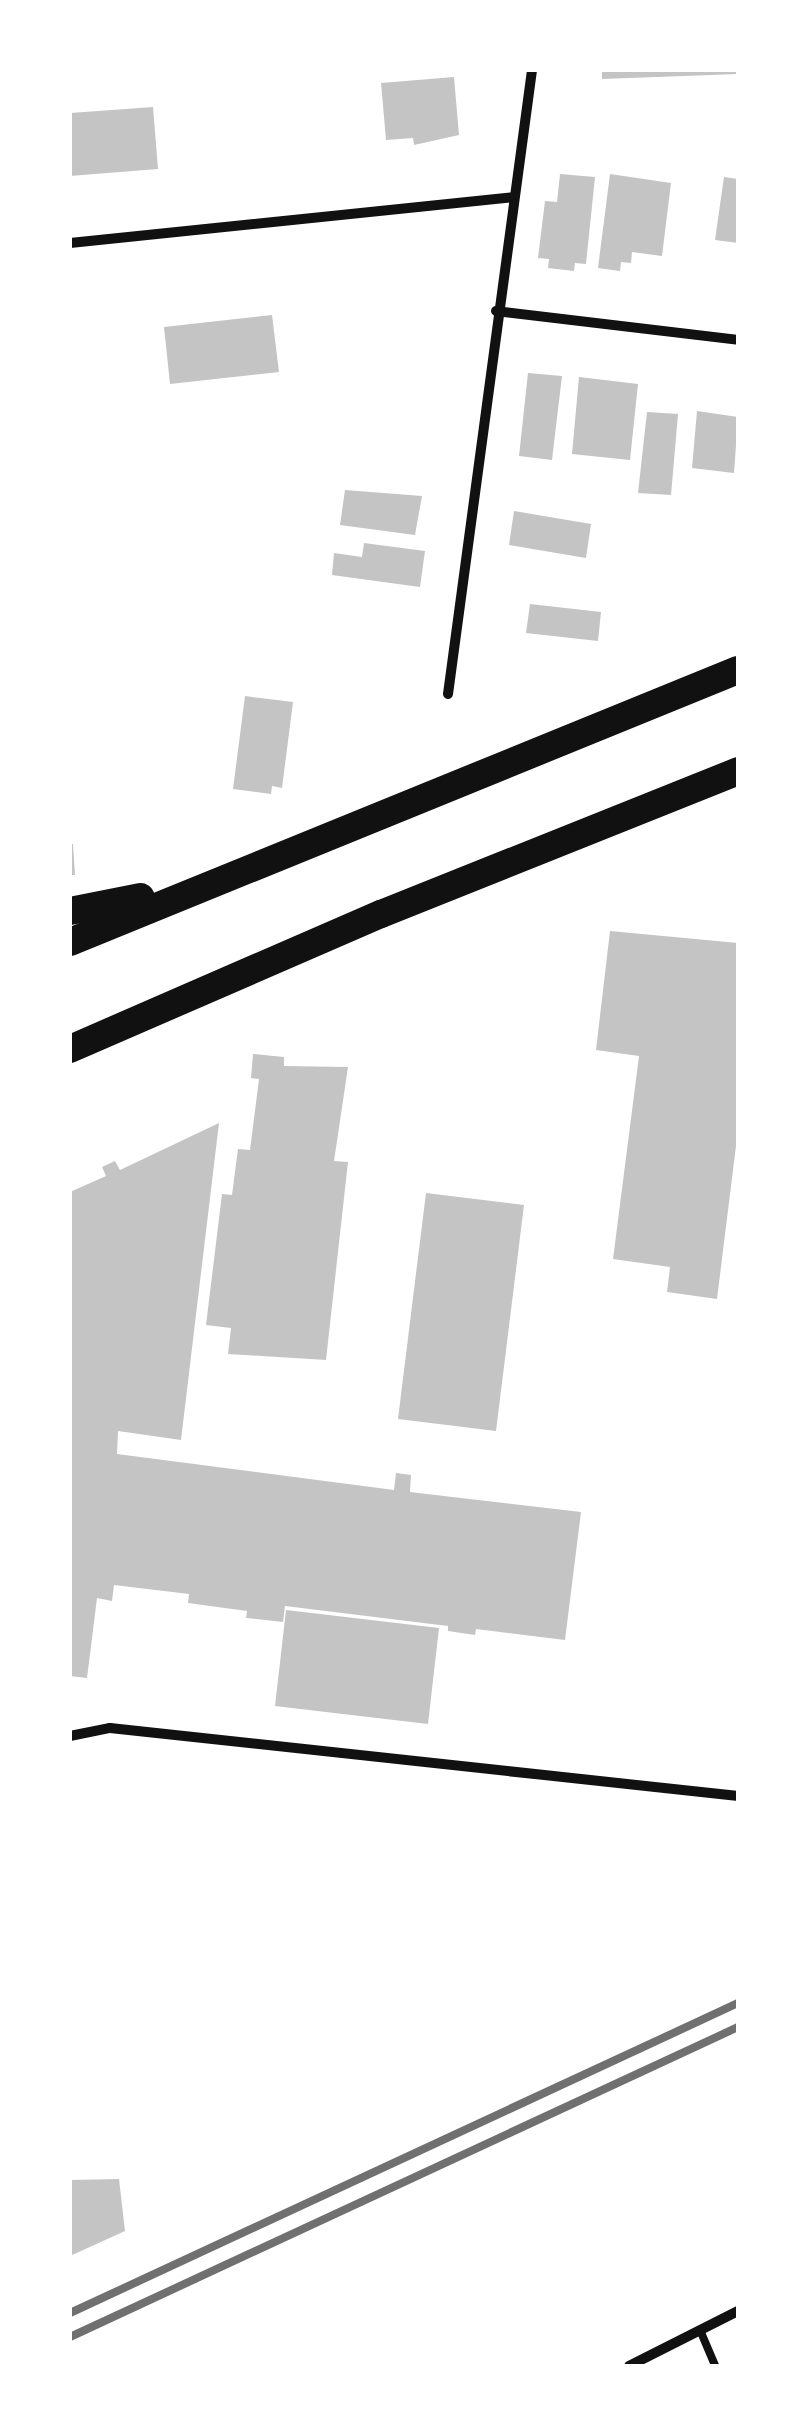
<!DOCTYPE html>
<style>
body{margin:0}
#map{position:relative;width:808px;height:2436px;overflow:hidden;background:#fff;font-family:Arial,sans-serif}
div>[style]{position:absolute}
[style*='--x']{left:calc(var(--x)*1px);top:calc(var(--y)*1px);width:calc(var(--w)*1px);rotate:calc(var(--a)*1deg)}
.building>*{inset:0;background:#c4c4c4}
.service>*{height:8px;margin:-4px;padding:0 4px;transform-origin:4px;border-radius:4px;background:#111}
.minor>*{height:10px;margin:-5px;padding:0 5px;transform-origin:5px;border-radius:5px;background:#111}
.trunk>*{height:28px;margin:-14px;padding:0 14px;transform-origin:14px;border-radius:14px;background:#111}
.rail>*{height:8px;margin:-4px;padding:0 4px;transform-origin:4px;border-radius:4px;background:#707070}
span{translate:-50% -50%;white-space:nowrap;text-align:center;line-height:1.15;-webkit-text-stroke:9px #fff;paint-order:stroke}
.frame{position:absolute;inset:0;border:72px solid #fff;pointer-events:none}
</style>
<div id="map">
<div class="building">
<div style="clip-path:polygon(602px 70px,738px 70px,738px 74px,602px 79px)"></div>
<div style="clip-path:polygon(454px 77px,459px 135px,414px 145px,413px 138px,386px 140px,381px 83px)"></div>
<div style="clip-path:polygon(153px 107px,158px 169px,70px 176px,70px 113px)"></div>
<div style="clip-path:polygon(560px 174px,595px 177px,586px 264px,575px 263px,574px 271px,548px 268px,549px 259px,538px 258px,545px 201px,557px 202px)"></div>
<div style="clip-path:polygon(610px 174px,671px 183px,662px 256px,632px 252px,631px 263px,621px 262px,620px 271px,598px 268px)"></div>
<div style="clip-path:polygon(724px 177px,738px 179px,738px 243px,715px 240px)"></div>
<div style="clip-path:polygon(272px 315px,279px 372px,170px 384px,164px 327px)"></div>
<div style="clip-path:polygon(528px 373px,562px 376px,552px 460px,519px 456px)"></div>
<div style="clip-path:polygon(579px 377px,638px 384px,630px 460px,572px 454px)"></div>
<div style="clip-path:polygon(697px 411px,738px 417px,734px 473px,692px 468px)"></div>
<div style="clip-path:polygon(647px 412px,678px 414px,671px 495px,638px 493px)"></div>
<div style="clip-path:polygon(345px 490px,422px 496px,415px 535px,340px 525px)"></div>
<div style="clip-path:polygon(514px 511px,591px 524px,586px 558px,509px 545px)"></div>
<div style="clip-path:polygon(364px 543px,425px 551px,420px 587px,332px 575px,334px 553px,362px 557px)"></div>
<div style="clip-path:polygon(530px 604px,601px 612px,598px 641px,526px 633px)"></div>
<div style="clip-path:polygon(245px 696px,293px 702px,282px 788px,272px 786px,271px 794px,233px 789px)"></div>
<div style="clip-path:polygon(70px 844px,73px 844px,75px 875px,70px 875px)"></div>
<div style="clip-path:polygon(610px 931px,738px 943px,738px 1130px,717px 1299px,667px 1292px,670px 1267px,613px 1259px,639px 1056px,596px 1050px)"></div>
<div style="clip-path:polygon(253px 1054px,284px 1057px,284px 1066px,348px 1067px,334px 1161px,348px 1162px,326px 1360px,228px 1354px,231px 1328px,206px 1325px,222px 1194px,232px 1195px,238px 1149px,250px 1150px,259px 1079px,251px 1078px)"></div>
<div style="clip-path:polygon(219px 1123px,181px 1440px,118px 1431px,117px 1454px,394px 1490px,396px 1473px,411px 1475px,410px 1492px,581px 1512px,565px 1640px,476px 1629px,475px 1635px,448px 1631px,448px 1626px,285px 1606px,283px 1622px,246px 1618px,247px 1611px,188px 1603px,189px 1594px,114px 1585px,112px 1601px,97px 1598px,87px 1678px,70px 1676px,70px 1192px,106px 1176px,102px 1167px,115px 1161px,120px 1170px)"></div>
<div style="clip-path:polygon(426px 1193px,524px 1205px,496px 1431px,398px 1419px)"></div>
<div style="clip-path:polygon(286px 1610px,439px 1628px,428px 1724px,275px 1706px)"></div>
<div style="clip-path:polygon(119px 2179px,125px 2231px,70px 2256px,70px 2180px)"></div>
</div>
<div class="service">
<div style="--x:700;--y:2330;--w:39;--a:67"></div>
</div>
<div class="minor">
<div style="--x:70;--y:243;--w:445;--a:-5.9"></div>
<div style="--x:496;--y:311;--w:244;--a:6.8"></div>
<div style="--x:448;--y:694;--w:630;--a:-82.33"></div>
<div style="--x:70;--y:1736;--w:41;--a:-11.3"></div>
<div style="--x:110;--y:1728;--w:632;--a:6.18"></div>
<div style="--x:629;--y:2366;--w:122;--a:-26.8"></div>
</div>
<div class="trunk">
<div style="--x:70;--y:911;--w:72;--a:-11.2"></div>
<div style="--x:70;--y:942;--w:721;--a:-22.16"></div>
<div style="--x:70;--y:1049;--w:339;--a:-23.5"></div>
<div style="--x:381;--y:914;--w:385;--a:-21.8"></div>
</div>
<div class="rail">
<div style="--x:70;--y:2313;--w:736;--a:-24.89"></div>
<div style="--x:70;--y:2337;--w:736;--a:-24.89"></div>
</div>
<div class="frame"></div>
</div>
